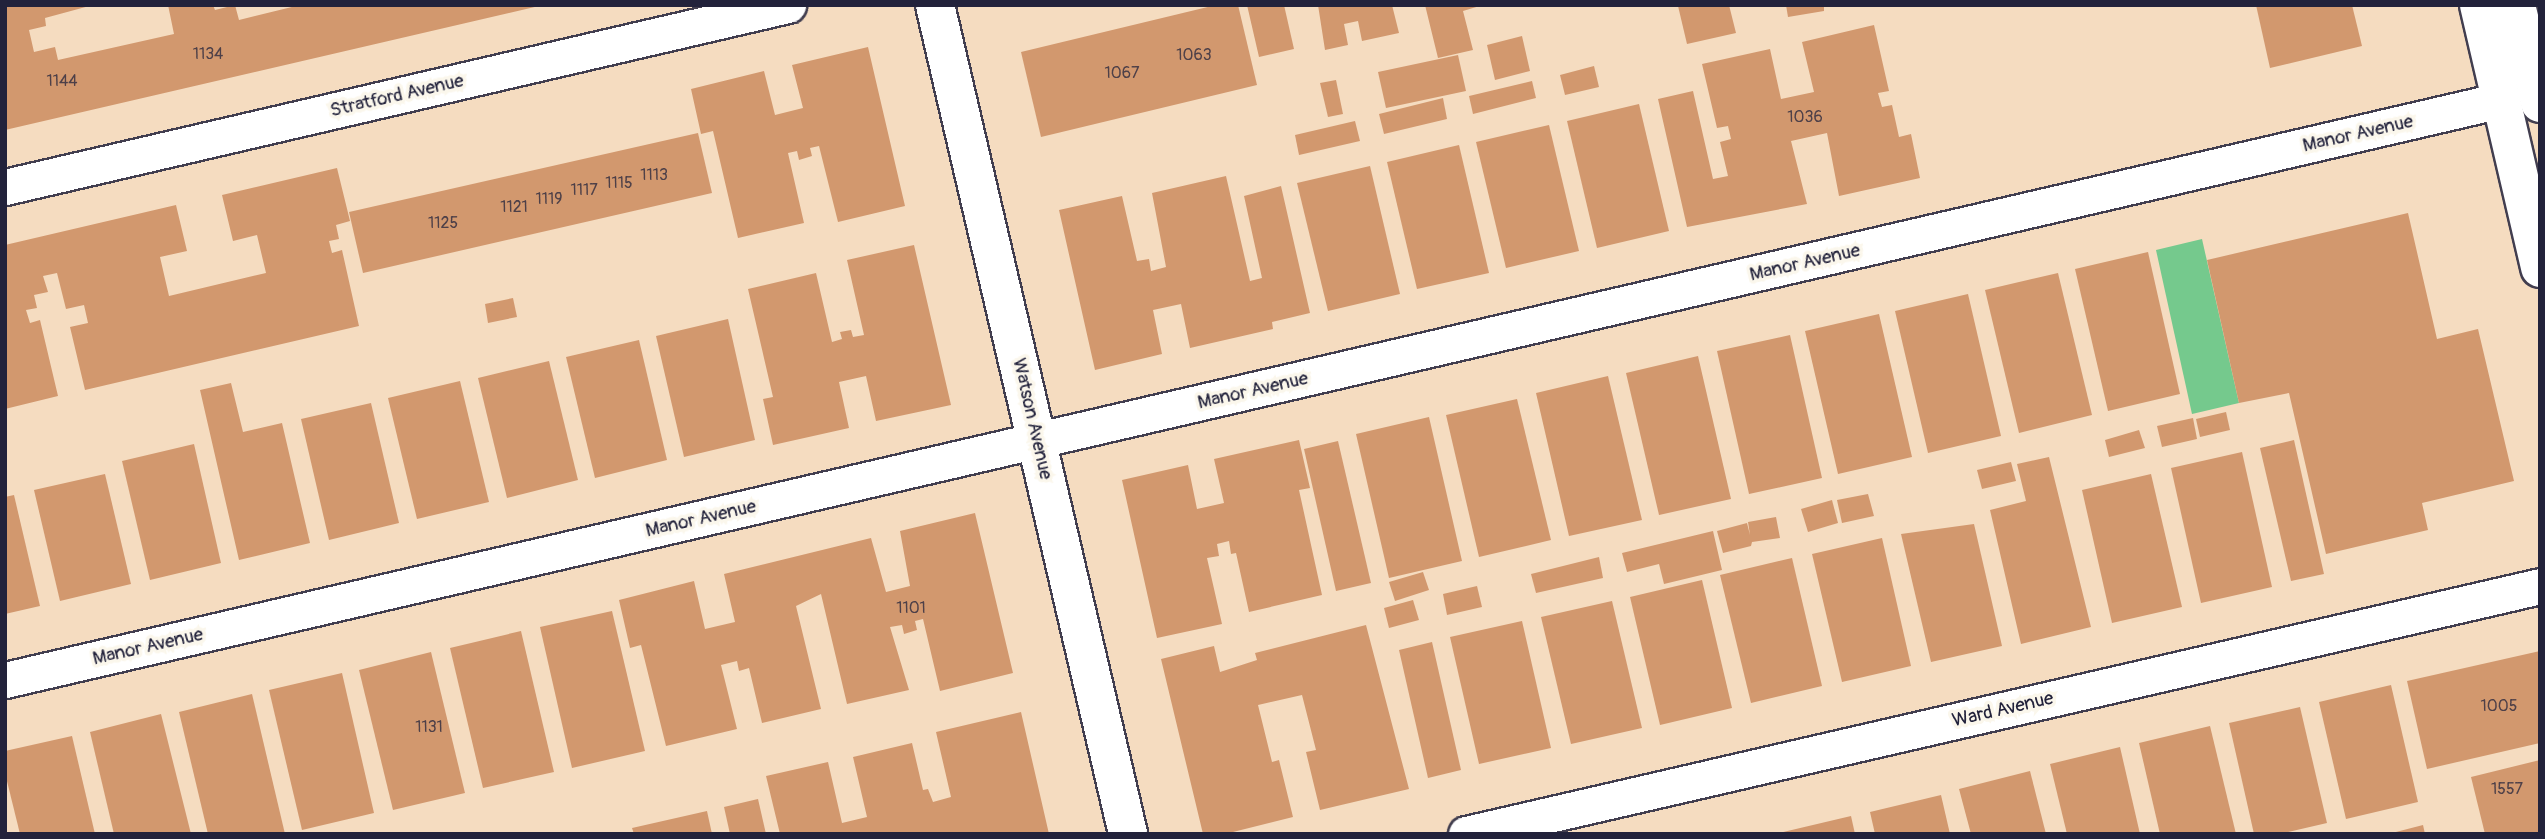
<!DOCTYPE html>
<style>
body{margin:0}
#map{position:relative;width:2545px;height:839px;overflow:hidden;background:#f5dcc0;font-family:Pangolin,sans-serif}
div>[style]{position:absolute}
[style*='--x']{left:calc(var(--x)*1px);top:calc(var(--y)*1px);width:calc(var(--w)*1px);rotate:calc(var(--a)*1deg)}
.green>*{inset:0;background:#75c98d}
.building>*{inset:0;background:#d2986e}
.roads{filter:drop-shadow(2px 0 #423e4f) drop-shadow(-2px 0 #423e4f) drop-shadow(0 2px #423e4f) drop-shadow(0 -2px #423e4f)}
.street>*{height:35px;margin:-17.5px;padding:0 17.5px;transform-origin:17.5px;border-radius:17.5px;background:#fff}
.secondary>*{height:38px;margin:-19px;padding:0 19px;transform-origin:19px;border-radius:19px;background:#fff}
.highway>*{height:38px;margin:-19px;padding:0 19px;transform-origin:19px;border-radius:19px;background:#fff}
span{translate:-50% -50%;white-space:nowrap;text-align:center;line-height:1.15;-webkit-text-stroke:7px #fbf7ec;paint-order:stroke}
.number-label{font-size:16px;color:#4e4048}
.number-label span{-webkit-text-stroke-width:0}
.street-label{font-size:19px;color:#22223b}
.frame{position:absolute;inset:0;border:7px solid #22223b;pointer-events:none}
</style>
<div id="map">
<div class="green">
<div style="clip-path:polygon(2202px 239px,2239px 403px,2192px 414px,2156px 250px)"></div>
</div>
<div class="building">
<div style="clip-path:polygon(5px 5px,93px 5px,45px 18px,46px 26px,29px 30px,34px 52px,55px 47px,58px 60px,174px 34px,168px 5px,213px 5px,215px 10px,235px 5px,239px 20px,300px 5px,539px 6px,5px 130px)"></div>
<div style="clip-path:polygon(1216px 5px,1238px 5px,1257px 85px,1041px 137px,1021px 52px)"></div>
<div style="clip-path:polygon(1247px 5px,1284px 5px,1294px 49px,1259px 57px)"></div>
<div style="clip-path:polygon(1318px 5px,1392px 5px,1399px 33px,1362px 41px,1358px 21px,1344px 24px,1348px 45px,1325px 50px)"></div>
<div style="clip-path:polygon(1425px 5px,1483px 5px,1463px 11px,1473px 50px,1438px 58px)"></div>
<div style="clip-path:polygon(1729px 5px,1736px 33px,1687px 44px,1678px 6px)"></div>
<div style="clip-path:polygon(1786px 5px,1824px 5px,1824px 11px,1788px 17px)"></div>
<div style="clip-path:polygon(2256px 5px,2352px 5px,2362px 46px,2270px 68px)"></div>
<div style="clip-path:polygon(1874px 25px,1889px 91px,1878px 93px,1882px 107px,1892px 105px,1899px 137px,1911px 134px,1920px 178px,1839px 196px,1827px 133px,1791px 141px,1807px 204px,1687px 227px,1658px 99px,1693px 91px,1713px 179px,1728px 176px,1720px 142px,1731px 139px,1728px 126px,1717px 128px,1702px 64px,1770px 49px,1781px 99px,1814px 92px,1802px 42px)"></div>
<div style="clip-path:polygon(1522px 36px,1530px 71px,1495px 80px,1487px 45px)"></div>
<div style="clip-path:polygon(868px 47px,905px 206px,838px 222px,819px 146px,810px 148px,812px 156px,799px 160px,797px 151px,788px 153px,804px 223px,738px 238px,713px 131px,701px 134px,691px 89px,764px 71px,775px 115px,803px 108px,792px 65px)"></div>
<div style="clip-path:polygon(1458px 55px,1466px 91px,1386px 108px,1378px 72px)"></div>
<div style="clip-path:polygon(1594px 66px,1599px 87px,1565px 95px,1560px 75px)"></div>
<div style="clip-path:polygon(1336px 80px,1343px 114px,1328px 117px,1320px 83px)"></div>
<div style="clip-path:polygon(1532px 81px,1536px 98px,1473px 114px,1469px 96px)"></div>
<div style="clip-path:polygon(1443px 98px,1447px 119px,1384px 134px,1379px 114px)"></div>
<div style="clip-path:polygon(1639px 104px,1669px 231px,1597px 248px,1567px 121px)"></div>
<div style="clip-path:polygon(1355px 121px,1360px 141px,1299px 155px,1295px 135px)"></div>
<div style="clip-path:polygon(1549px 125px,1579px 251px,1506px 268px,1476px 142px)"></div>
<div style="clip-path:polygon(698px 133px,712px 193px,363px 273px,349px 212px)"></div>
<div style="clip-path:polygon(1459px 145px,1489px 273px,1417px 289px,1387px 162px)"></div>
<div style="clip-path:polygon(1370px 166px,1400px 294px,1328px 311px,1297px 183px)"></div>
<div style="clip-path:polygon(337px 168px,350px 221px,336px 225px,339px 239px,329px 241px,332px 253px,342px 250px,359px 326px,85px 390px,70px 327px,88px 323px,84px 305px,66px 309px,57px 273px,43px 276px,48px 292px,34px 295px,37px 308px,26px 310px,30px 323px,40px 320px,58px 396px,5px 409px,5px 245px,176px 205px,187px 251px,160px 257px,169px 296px,266px 273px,257px 235px,233px 241px,222px 195px)"></div>
<div style="clip-path:polygon(1226px 176px,1250px 281px,1262px 278px,1244px 196px,1281px 186px,1310px 313px,1272px 322px,1273px 329px,1190px 348px,1181px 304px,1153px 310px,1162px 354px,1095px 370px,1059px 210px,1122px 196px,1137px 261px,1149px 259px,1151px 271px,1166px 267px,1152px 193px)"></div>
<div style="clip-path:polygon(2408px 213px,2437px 339px,2478px 329px,2514px 481px,2422px 503px,2428px 530px,2326px 554px,2289px 393px,2239px 403px,2207px 260px)"></div>
<div style="clip-path:polygon(914px 245px,951px 405px,876px 421px,866px 376px,839px 382px,849px 428px,773px 445px,763px 399px,773px 397px,748px 289px,816px 273px,832px 342px,842px 339px,840px 332px,851px 330px,853px 337px,864px 335px,847px 260px)"></div>
<div style="clip-path:polygon(2148px 252px,2180px 394px,2108px 411px,2075px 269px)"></div>
<div style="clip-path:polygon(2058px 273px,2092px 415px,2019px 433px,1985px 290px)"></div>
<div style="clip-path:polygon(1968px 294px,2001px 436px,1928px 453px,1895px 311px)"></div>
<div style="clip-path:polygon(513px 298px,517px 317px,488px 323px,485px 304px)"></div>
<div style="clip-path:polygon(1879px 314px,1912px 457px,1838px 474px,1805px 331px)"></div>
<div style="clip-path:polygon(728px 319px,755px 440px,684px 457px,656px 336px)"></div>
<div style="clip-path:polygon(1790px 335px,1822px 478px,1749px 494px,1717px 351px)"></div>
<div style="clip-path:polygon(639px 340px,667px 460px,595px 478px,566px 357px)"></div>
<div style="clip-path:polygon(1698px 356px,1731px 499px,1659px 515px,1626px 373px)"></div>
<div style="clip-path:polygon(549px 361px,578px 480px,507px 498px,478px 378px)"></div>
<div style="clip-path:polygon(1608px 376px,1642px 520px,1569px 536px,1536px 393px)"></div>
<div style="clip-path:polygon(460px 381px,489px 502px,417px 519px,388px 398px)"></div>
<div style="clip-path:polygon(231px 383px,243px 432px,282px 423px,310px 543px,239px 560px,200px 390px)"></div>
<div style="clip-path:polygon(1517px 399px,1551px 540px,1479px 557px,1446px 415px)"></div>
<div style="clip-path:polygon(371px 403px,399px 523px,329px 540px,301px 419px)"></div>
<div style="clip-path:polygon(2226px 412px,2230px 430px,2200px 437px,2196px 419px)"></div>
<div style="clip-path:polygon(1429px 417px,1462px 561px,1389px 578px,1356px 434px)"></div>
<div style="clip-path:polygon(2193px 418px,2197px 439px,2162px 447px,2157px 426px)"></div>
<div style="clip-path:polygon(2139px 430px,2145px 448px,2109px 457px,2105px 440px)"></div>
<div style="clip-path:polygon(1299px 440px,1310px 488px,1299px 490px,1322px 595px,1249px 612px,1236px 553px,1231px 554px,1229px 541px,1217px 544px,1219px 556px,1207px 558px,1222px 624px,1157px 638px,1122px 480px,1188px 465px,1197px 509px,1224px 503px,1214px 459px)"></div>
<div style="clip-path:polygon(2294px 440px,2324px 574px,2291px 581px,2260px 448px)"></div>
<div style="clip-path:polygon(1338px 441px,1371px 583px,1336px 591px,1304px 449px)"></div>
<div style="clip-path:polygon(194px 444px,221px 563px,150px 580px,122px 461px)"></div>
<div style="clip-path:polygon(2242px 452px,2272px 587px,2201px 603px,2171px 468px)"></div>
<div style="clip-path:polygon(2049px 457px,2091px 627px,2021px 644px,1990px 510px,2026px 501px,2017px 464px)"></div>
<div style="clip-path:polygon(2011px 462px,2016px 481px,1982px 489px,1977px 470px)"></div>
<div style="clip-path:polygon(105px 474px,131px 584px,60px 601px,34px 490px)"></div>
<div style="clip-path:polygon(2151px 474px,2182px 607px,2112px 623px,2082px 490px)"></div>
<div style="clip-path:polygon(1868px 494px,1874px 516px,1842px 523px,1837px 500px)"></div>
<div style="clip-path:polygon(14px 495px,40px 606px,5px 614px,5px 497px)"></div>
<div style="clip-path:polygon(1832px 500px,1838px 523px,1808px 532px,1801px 509px)"></div>
<div style="clip-path:polygon(975px 513px,1013px 673px,940px 691px,923px 619px,915px 621px,917px 630px,904px 634px,902px 625px,890px 627px,909px 690px,847px 704px,821px 594px,796px 606px,821px 709px,762px 723px,749px 668px,739px 671px,737px 661px,721px 665px,737px 729px,666px 746px,641px 645px,630px 648px,619px 600px,694px 581px,705px 629px,735px 622px,724px 574px,871px 538px,886px 592px,910px 586px,900px 531px)"></div>
<div style="clip-path:polygon(1776px 517px,1780px 538px,1752px 542px,1751px 546px,1723px 553px,1717px 531px,1747px 523px,1750px 535px,1748px 522px)"></div>
<div style="clip-path:polygon(1974px 524px,2002px 646px,1931px 662px,1901px 534px)"></div>
<div style="clip-path:polygon(1713px 531px,1722px 570px,1664px 584px,1659px 564px,1627px 572px,1622px 553px)"></div>
<div style="clip-path:polygon(1882px 538px,1911px 666px,1842px 682px,1812px 554px)"></div>
<div style="clip-path:polygon(1599px 557px,1603px 578px,1536px 593px,1531px 574px)"></div>
<div style="clip-path:polygon(1792px 558px,1822px 686px,1751px 703px,1720px 575px)"></div>
<div style="clip-path:polygon(1423px 572px,1429px 590px,1395px 601px,1389px 582px)"></div>
<div style="clip-path:polygon(1702px 580px,1732px 708px,1660px 725px,1630px 597px)"></div>
<div style="clip-path:polygon(1477px 586px,1482px 607px,1447px 615px,1443px 594px)"></div>
<div style="clip-path:polygon(1413px 600px,1419px 620px,1389px 628px,1384px 608px)"></div>
<div style="clip-path:polygon(1612px 601px,1642px 728px,1571px 744px,1541px 617px)"></div>
<div style="clip-path:polygon(612px 611px,645px 751px,572px 768px,540px 627px)"></div>
<div style="clip-path:polygon(1522px 621px,1551px 748px,1479px 764px,1450px 637px)"></div>
<div style="clip-path:polygon(1366px 625px,1409px 789px,1320px 810px,1306px 752px,1316px 750px,1302px 695px,1258px 705px,1272px 762px,1279px 760px,1293px 817px,1225px 834px,1203px 834px,1161px 659px,1214px 646px,1220px 672px,1257px 660px,1255px 653px)"></div>
<div style="clip-path:polygon(521px 631px,554px 772px,483px 788px,450px 648px)"></div>
<div style="clip-path:polygon(1432px 642px,1461px 770px,1428px 778px,1399px 650px)"></div>
<div style="clip-path:polygon(2540px 651px,2540px 743px,2427px 769px,2407px 681px)"></div>
<div style="clip-path:polygon(431px 652px,465px 793px,393px 810px,359px 670px)"></div>
<div style="clip-path:polygon(342px 673px,374px 813px,302px 830px,269px 690px)"></div>
<div style="clip-path:polygon(2391px 685px,2418px 802px,2346px 819px,2319px 702px)"></div>
<div style="clip-path:polygon(252px 694px,285px 834px,208px 834px,179px 712px)"></div>
<div style="clip-path:polygon(2300px 707px,2327px 823px,2280px 834px,2254px 834px,2229px 723px)"></div>
<div style="clip-path:polygon(1021px 712px,1049px 834px,780px 834px,766px 776px,828px 762px,842px 823px,867px 817px,853px 757px,912px 743px,923px 790px,928px 789px,933px 802px,951px 797px,936px 732px)"></div>
<div style="clip-path:polygon(161px 714px,191px 834px,114px 834px,90px 732px)"></div>
<div style="clip-path:polygon(2210px 726px,2236px 834px,2160px 834px,2139px 743px)"></div>
<div style="clip-path:polygon(72px 736px,95px 834px,20px 834px,5px 773px,5px 751px)"></div>
<div style="clip-path:polygon(2120px 747px,2140px 834px,2067px 834px,2050px 764px)"></div>
<div style="clip-path:polygon(2540px 760px,2540px 834px,2485px 834px,2471px 777px)"></div>
<div style="clip-path:polygon(2030px 771px,2046px 834px,1971px 834px,1959px 789px)"></div>
<div style="clip-path:polygon(1941px 795px,1950px 834px,1875px 834px,1870px 812px)"></div>
<div style="clip-path:polygon(758px 799px,766px 834px,730px 834px,724px 807px)"></div>
<div style="clip-path:polygon(707px 811px,712px 834px,634px 834px,632px 828px)"></div>
<div style="clip-path:polygon(1851px 816px,1855px 834px,1779px 834px,1779px 833px)"></div>
<div style="clip-path:polygon(2423px 825px,2425px 834px,2392px 834px,2392px 833px)"></div>
</div>
<div class="roads">
<div class="street">
<div style="--x:5;--y:187;--w:804;--a:-13.09"></div>
<div style="--x:5;--y:680;--w:2563;--a:-13.08"></div>
<div style="--x:1466;--y:834;--w:1102;--a:-13"></div>
</div>
<div class="secondary">
<div style="--x:935;--y:5;--w:851;--a:76.89"></div>
<div style="--x:2479;--y:5;--w:270;--a:76.9"></div>
</div>
<div class="highway">
<div style="--x:2516;--y:5;--w:101;--a:76.2"></div>
</div>
</div>
<div class="number-label">
<span style="left:208px;top:54px">1134</span>
<span style="left:1194px;top:55px">1063</span>
<span style="left:1122px;top:73px">1067</span>
<span style="left:62px;top:81px">1144</span>
<span style="left:1805px;top:117px">1036</span>
<span style="left:654px;top:175px">1113</span>
<span style="left:619px;top:183px">1115</span>
<span style="left:584px;top:190px">1117</span>
<span style="left:549px;top:199px">1119</span>
<span style="left:514px;top:207px">1121</span>
<span style="left:443px;top:223px">1125</span>
<span style="left:911px;top:608px">1101</span>
<span style="left:2499px;top:706px">1005</span>
<span style="left:429px;top:727px">1131</span>
<span style="left:2507px;top:789px">1557</span>
</div>
<div class="street-label">
<span style="left:397px;top:96px;rotate:-13deg">Stratford Avenue</span>
<span style="left:2358px;top:134px;rotate:-13deg">Manor Avenue</span>
<span style="left:1805px;top:263px;rotate:-13deg">Manor Avenue</span>
<span style="left:1253px;top:391px;rotate:-13deg">Manor Avenue</span>
<span style="left:1032px;top:419px;rotate:77deg">Watson Avenue</span>
<span style="left:701px;top:519px;rotate:-13deg">Manor Avenue</span>
<span style="left:148px;top:647px;rotate:-13deg">Manor Avenue</span>
<span style="left:2003px;top:710px;rotate:-13deg">Ward Avenue</span>
</div>
<div class="frame"></div>
</div>
